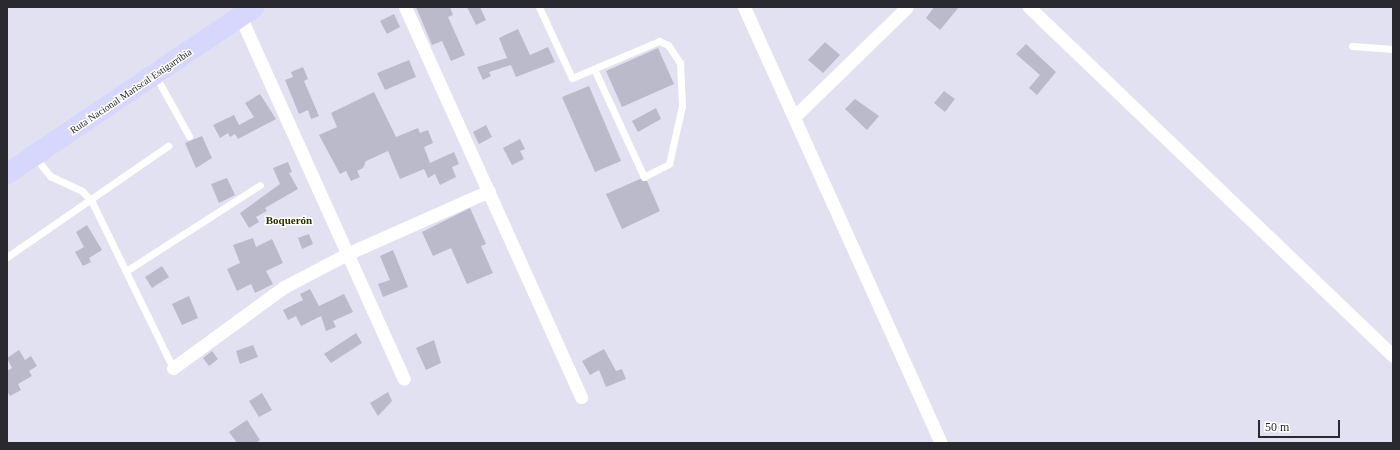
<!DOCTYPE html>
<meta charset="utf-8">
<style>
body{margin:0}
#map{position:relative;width:1400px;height:450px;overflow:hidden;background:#e1e1f1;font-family:Georgia,serif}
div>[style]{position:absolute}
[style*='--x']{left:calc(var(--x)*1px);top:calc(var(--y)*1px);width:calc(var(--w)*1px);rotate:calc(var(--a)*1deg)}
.building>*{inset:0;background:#babaca}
.lane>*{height:7px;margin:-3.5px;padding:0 3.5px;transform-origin:3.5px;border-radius:3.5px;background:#fff}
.street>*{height:13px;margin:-6.5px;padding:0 6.5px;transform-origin:6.5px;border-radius:6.5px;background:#fff}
.primary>*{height:21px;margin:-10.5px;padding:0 10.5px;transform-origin:10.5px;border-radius:10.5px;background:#d7d7fd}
span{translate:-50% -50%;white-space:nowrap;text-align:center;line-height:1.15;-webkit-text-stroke:3px #fff;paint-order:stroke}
.street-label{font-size:10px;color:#29292f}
.neighbourhood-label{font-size:11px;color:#2e2b00;font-weight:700}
.frame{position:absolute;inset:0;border:8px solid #29292f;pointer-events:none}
.scale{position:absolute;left:1258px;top:420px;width:82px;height:18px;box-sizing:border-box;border:2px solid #29292f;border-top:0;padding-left:5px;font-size:12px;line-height:14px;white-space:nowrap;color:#29292f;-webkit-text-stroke:3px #fff;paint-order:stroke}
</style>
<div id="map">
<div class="building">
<div style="clip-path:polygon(416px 7px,450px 7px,453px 15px,448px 17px,465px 55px,451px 61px,442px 41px,432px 45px)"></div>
<div style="clip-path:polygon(467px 7px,480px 7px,486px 20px,476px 25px)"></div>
<div style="clip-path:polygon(934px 7px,959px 7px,940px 30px,926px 18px)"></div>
<div style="clip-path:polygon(394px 14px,400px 27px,387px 34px,380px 21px)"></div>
<div style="clip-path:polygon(518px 29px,530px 55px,548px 47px,555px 62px,516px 77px,511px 65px,489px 72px,491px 76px,483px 80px,477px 67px,507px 58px,499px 38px)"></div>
<div style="clip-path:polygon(825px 42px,840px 55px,823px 73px,808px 60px)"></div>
<div style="clip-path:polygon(1026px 44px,1056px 72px,1037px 95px,1029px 88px,1040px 75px,1016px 54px)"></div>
<div style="clip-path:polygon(658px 48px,674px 84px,622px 107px,606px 71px)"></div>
<div style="clip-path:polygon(409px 60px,416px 77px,385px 90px,377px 73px)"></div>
<div style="clip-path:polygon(303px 67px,308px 79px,304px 81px,319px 116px,311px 119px,308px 110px,299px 114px,285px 80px,293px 77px,291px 72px)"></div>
<div style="clip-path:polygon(589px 86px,621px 161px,595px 172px,562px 97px)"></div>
<div style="clip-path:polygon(944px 91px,955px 99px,945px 112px,934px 103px)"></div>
<div style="clip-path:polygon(374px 92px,396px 137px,418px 128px,420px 133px,428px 130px,433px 143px,424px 147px,430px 163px,454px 152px,459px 164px,452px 167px,456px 177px,440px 185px,435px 174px,428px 178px,424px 169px,400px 179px,388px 151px,366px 161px,363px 168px,357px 171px,360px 177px,351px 181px,346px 171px,340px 174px,319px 135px,337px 127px,331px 113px)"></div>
<div style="clip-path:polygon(260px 94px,276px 119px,238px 139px,235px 134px,230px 137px,228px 133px,220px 138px,213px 125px,234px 115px,239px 125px,254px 117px,245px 103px)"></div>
<div style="clip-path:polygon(855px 99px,879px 116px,867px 130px,845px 109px)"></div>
<div style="clip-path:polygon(656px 108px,661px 119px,638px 132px,632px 121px)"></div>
<div style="clip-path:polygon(486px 125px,492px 137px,479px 144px,473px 132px)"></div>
<div style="clip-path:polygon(202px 136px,212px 158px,196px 168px,185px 143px)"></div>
<div style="clip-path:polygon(520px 139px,525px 149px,520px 151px,524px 159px,512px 165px,503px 148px)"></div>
<div style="clip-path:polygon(288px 162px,292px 172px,289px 173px,298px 189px,265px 208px,267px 211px,256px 217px,259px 222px,249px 228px,240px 213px,280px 184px,273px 168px)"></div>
<div style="clip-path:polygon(227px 178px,235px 195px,219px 203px,211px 184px)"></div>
<div style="clip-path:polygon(640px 179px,647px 181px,660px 211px,622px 229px,606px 194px)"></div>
<div style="clip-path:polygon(470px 208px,486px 244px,481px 246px,493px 273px,467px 284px,451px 248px,433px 256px,422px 232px)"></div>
<div style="clip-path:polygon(87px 225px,102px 250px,89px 258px,91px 262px,83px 266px,75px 252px,84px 247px,76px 232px)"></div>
<div style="clip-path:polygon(309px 234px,313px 244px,302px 249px,298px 238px)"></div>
<div style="clip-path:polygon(253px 238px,256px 247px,272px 239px,283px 263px,266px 271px,273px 284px,255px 293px,251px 284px,237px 291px,227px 269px,240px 263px,233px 245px)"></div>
<div style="clip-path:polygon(393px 250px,408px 287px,383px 297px,378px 284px,390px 280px,380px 256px)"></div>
<div style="clip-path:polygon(162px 266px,169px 277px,152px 288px,145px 277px)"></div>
<div style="clip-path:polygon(310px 289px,319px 306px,344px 294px,353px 312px,333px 321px,336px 327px,326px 331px,321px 316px,301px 326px,296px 316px,288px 320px,283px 310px,303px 300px,300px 294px)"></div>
<div style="clip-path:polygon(189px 296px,198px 318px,182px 325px,172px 304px)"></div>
<div style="clip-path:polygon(356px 333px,362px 343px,331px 363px,324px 354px)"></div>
<div style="clip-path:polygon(434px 340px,441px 363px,426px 370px,416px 348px)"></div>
<div style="clip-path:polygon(253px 345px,258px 357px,240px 364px,236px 351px)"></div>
<div style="clip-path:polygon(604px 349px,616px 371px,622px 369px,626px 379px,606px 387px,599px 370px,590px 375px,582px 361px)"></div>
<div style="clip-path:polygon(19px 350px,25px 360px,31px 356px,37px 366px,29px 371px,32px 376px,18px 384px,21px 390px,10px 396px,7px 391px,7px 371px,12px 368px,7px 358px)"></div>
<div style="clip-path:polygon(212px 351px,218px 359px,209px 366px,203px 358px)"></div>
<div style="clip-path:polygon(388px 392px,392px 401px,378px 416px,370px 403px)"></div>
<div style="clip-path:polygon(262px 393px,272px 410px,259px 417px,249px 401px)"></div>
<div style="clip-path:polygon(247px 420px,260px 440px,256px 443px,237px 443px,229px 432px)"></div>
</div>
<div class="lane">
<div style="--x:539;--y:7;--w:78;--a:65.1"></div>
<div style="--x:572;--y:78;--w:95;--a:-23"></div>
<div style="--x:659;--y:41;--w:10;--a:24"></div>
<div style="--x:668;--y:45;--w:22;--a:56"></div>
<div style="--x:680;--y:63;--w:43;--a:87.3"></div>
<div style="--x:682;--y:106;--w:59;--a:102.6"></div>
<div style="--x:669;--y:164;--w:28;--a:153"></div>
<div style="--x:644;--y:177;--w:119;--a:-114.8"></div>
<div style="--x:1352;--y:46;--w:41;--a:4.2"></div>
<div style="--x:155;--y:75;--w:70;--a:60.9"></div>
<div style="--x:34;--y:156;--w:26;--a:51"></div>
<div style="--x:50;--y:176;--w:35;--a:25"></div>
<div style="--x:82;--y:191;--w:13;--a:45"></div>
<div style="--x:91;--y:200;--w:187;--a:64"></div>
<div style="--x:7;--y:257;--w:196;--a:-34.6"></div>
<div style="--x:126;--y:271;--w:159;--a:-32.7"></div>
</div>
<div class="street">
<div style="--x:405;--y:7;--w:428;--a:65.7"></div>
<div style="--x:744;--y:7;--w:478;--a:65.7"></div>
<div style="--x:1029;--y:7;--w:504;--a:43.79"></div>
<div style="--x:240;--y:16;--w:398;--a:65.7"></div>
<div style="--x:795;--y:116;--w:156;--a:-44.2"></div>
<div style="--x:173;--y:368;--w:137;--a:-36.1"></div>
<div style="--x:284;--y:287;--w:73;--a:-27.6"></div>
<div style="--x:349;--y:253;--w:153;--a:-23.9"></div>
</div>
<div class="primary">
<div style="--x:7;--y:173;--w:297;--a:-34"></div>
</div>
<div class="street-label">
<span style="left:131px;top:91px;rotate:-34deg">Ruta Nacional Mariscal Estigarribia</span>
</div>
<div class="neighbourhood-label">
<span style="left:289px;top:220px">Boquerón</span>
</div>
<div class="frame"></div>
<div class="scale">50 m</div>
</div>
